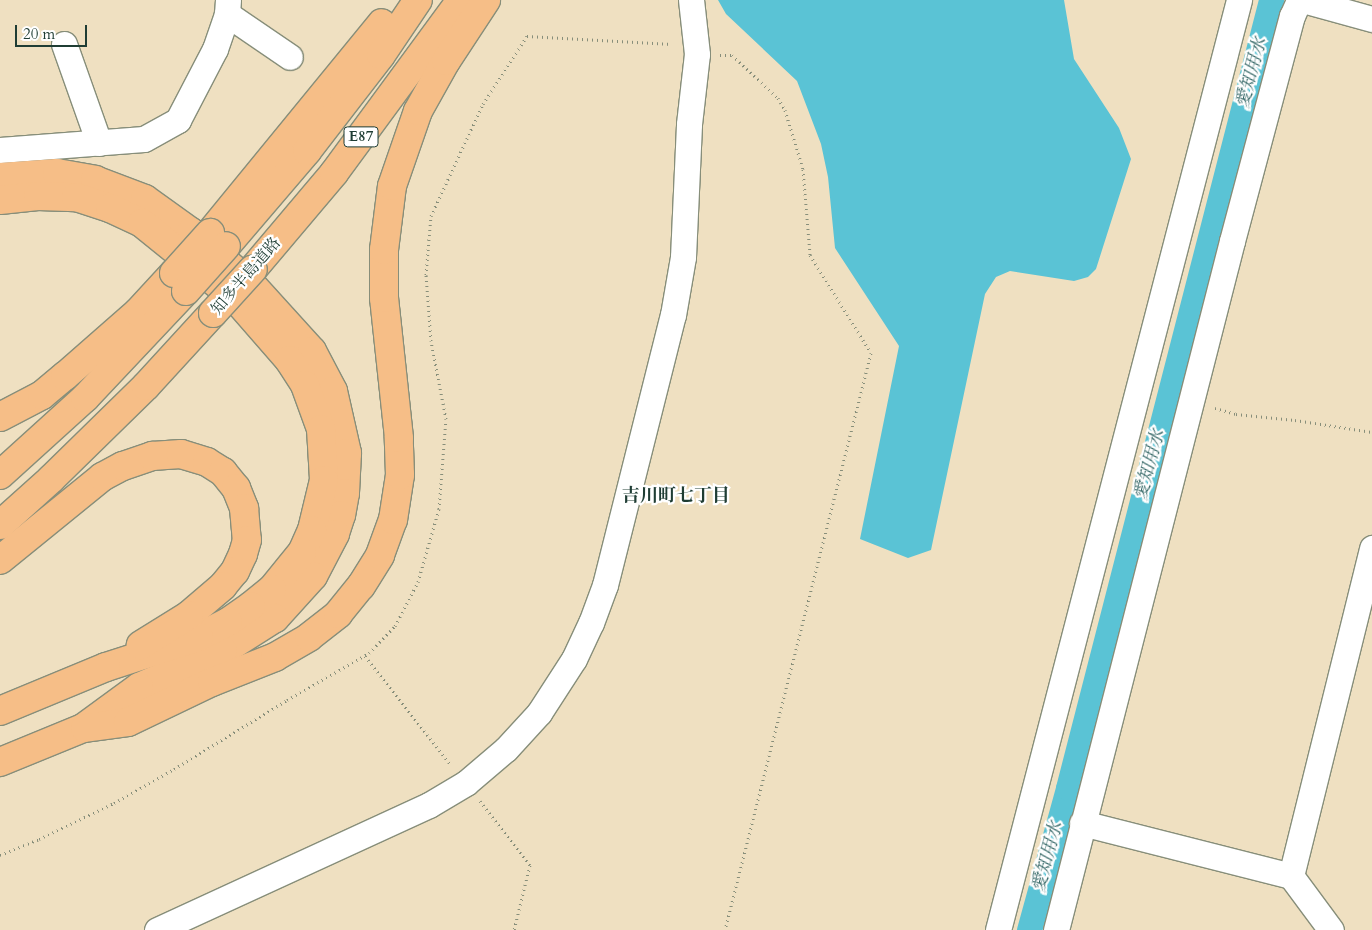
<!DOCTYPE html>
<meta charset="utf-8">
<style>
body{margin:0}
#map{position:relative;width:1372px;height:930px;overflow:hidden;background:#efe0c1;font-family:Cardo,"Noto Serif JP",serif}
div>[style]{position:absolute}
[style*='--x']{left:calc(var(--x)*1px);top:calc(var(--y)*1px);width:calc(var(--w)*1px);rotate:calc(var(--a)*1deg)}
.water>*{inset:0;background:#5ac3d5}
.canal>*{height:25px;margin:-12.5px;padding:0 12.5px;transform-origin:12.5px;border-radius:12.5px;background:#5ac3d5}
.path>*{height:3px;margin-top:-1.5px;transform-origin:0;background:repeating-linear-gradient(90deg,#878e7a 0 1px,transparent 0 5px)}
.roads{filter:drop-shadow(1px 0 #878e7a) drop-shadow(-1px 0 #878e7a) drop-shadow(0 1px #878e7a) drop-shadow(0 -1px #878e7a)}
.minor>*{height:25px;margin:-12.5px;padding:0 12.5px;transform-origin:12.5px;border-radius:12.5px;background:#fff}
.motorway>*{height:28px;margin:-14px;padding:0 14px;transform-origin:14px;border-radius:14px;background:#f6be87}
.bridges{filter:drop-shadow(1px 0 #878e7a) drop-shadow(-1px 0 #878e7a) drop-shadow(0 1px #878e7a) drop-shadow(0 -1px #878e7a)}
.motorway-bridge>*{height:28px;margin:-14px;padding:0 14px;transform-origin:14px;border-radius:14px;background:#f6be87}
span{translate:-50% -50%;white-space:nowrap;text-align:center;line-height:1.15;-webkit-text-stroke:4.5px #fff;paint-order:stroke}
.shield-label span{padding:1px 4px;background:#fff;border:1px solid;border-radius:4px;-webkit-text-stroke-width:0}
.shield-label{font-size:15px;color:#1f3d34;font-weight:700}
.street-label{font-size:16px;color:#1f3d34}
.water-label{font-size:18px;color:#316564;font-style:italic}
.neighbourhood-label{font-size:18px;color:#1f3d34;font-weight:700}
.scale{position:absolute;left:15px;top:25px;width:72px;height:22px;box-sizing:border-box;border:2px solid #1f3d34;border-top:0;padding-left:6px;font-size:15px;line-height:18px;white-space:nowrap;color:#1f3d34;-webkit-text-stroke:4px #fff;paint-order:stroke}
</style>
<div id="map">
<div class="water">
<div style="clip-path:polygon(718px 0,1064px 0,1074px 59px,1119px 128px,1131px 159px,1096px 269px,1088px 277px,1074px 281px,1010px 271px,996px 277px,985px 294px,931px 550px,908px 558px,860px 539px,899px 346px,835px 248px,828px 177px,821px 144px,797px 81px,726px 14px)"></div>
</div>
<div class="canal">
<div style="--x:1029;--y:930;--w:147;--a:-74.6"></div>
<div style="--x:1068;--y:788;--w:814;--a:-75.55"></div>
</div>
<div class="path">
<div style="--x:720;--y:55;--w:12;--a:0"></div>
<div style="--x:732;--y:55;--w:63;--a:43.1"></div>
<div style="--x:778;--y:98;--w:14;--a:60"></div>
<div style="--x:785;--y:110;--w:62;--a:73"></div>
<div style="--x:803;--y:169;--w:86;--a:85.3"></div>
<div style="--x:810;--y:255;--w:115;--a:58.1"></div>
<div style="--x:871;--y:353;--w:595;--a:104.2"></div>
<div style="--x:1215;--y:408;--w:22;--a:16"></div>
<div style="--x:1236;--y:414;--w:59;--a:5.8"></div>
<div style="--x:1295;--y:420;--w:78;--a:8.9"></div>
<div style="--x:365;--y:656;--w:139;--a:51.7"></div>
<div style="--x:480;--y:801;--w:81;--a:52"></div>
<div style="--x:530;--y:865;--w:67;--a:103.8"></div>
<div style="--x:0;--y:855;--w:42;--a:-22.3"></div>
<div style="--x:39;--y:839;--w:83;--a:-25.6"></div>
<div style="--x:114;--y:803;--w:69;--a:-29.5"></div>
<div style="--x:174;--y:769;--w:132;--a:-31.4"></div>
<div style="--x:287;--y:700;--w:95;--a:-29.8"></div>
<div style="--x:369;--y:653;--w:37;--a:-46"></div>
<div style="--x:395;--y:626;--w:50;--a:-62.4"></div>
<div style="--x:418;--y:582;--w:76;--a:-74"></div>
<div style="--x:439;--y:509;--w:90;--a:-85.6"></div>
<div style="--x:446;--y:419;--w:79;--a:-100.9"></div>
<div style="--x:431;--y:341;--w:66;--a:-94.3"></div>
<div style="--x:426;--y:275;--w:59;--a:-85.2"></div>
<div style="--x:431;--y:216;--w:123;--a:-65.1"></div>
<div style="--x:483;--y:104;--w:81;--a:-57.1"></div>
<div style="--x:527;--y:36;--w:145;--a:3.2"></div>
</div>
<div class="roads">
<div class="minor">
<div style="--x:1303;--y:0;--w:72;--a:15.4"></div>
<div style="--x:227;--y:14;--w:76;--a:34.3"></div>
<div style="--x:64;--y:44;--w:105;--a:70.5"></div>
<div style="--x:0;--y:150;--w:144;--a:-4.4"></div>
<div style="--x:144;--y:139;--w:39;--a:-29"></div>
<div style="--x:178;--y:120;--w:80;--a:-62.5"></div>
<div style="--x:215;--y:49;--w:37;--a:-71"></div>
<div style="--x:227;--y:14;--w:14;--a:-86"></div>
<div style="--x:1082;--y:823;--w:216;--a:14.2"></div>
<div style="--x:1291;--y:876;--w:67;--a:53.5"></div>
<div style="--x:1291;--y:876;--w:338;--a:-76.1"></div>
<div style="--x:157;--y:930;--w:299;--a:-24.7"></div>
<div style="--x:429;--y:805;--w:43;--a:-30.7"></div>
<div style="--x:466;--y:783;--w:52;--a:-40.4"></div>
<div style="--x:506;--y:749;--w:49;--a:-47.5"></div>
<div style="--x:539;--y:713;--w:64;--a:-57.1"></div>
<div style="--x:574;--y:659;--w:40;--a:-65"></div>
<div style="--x:591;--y:623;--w:40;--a:-69.8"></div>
<div style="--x:605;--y:585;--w:278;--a:-75.9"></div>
<div style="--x:673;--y:315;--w:59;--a:-80.2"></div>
<div style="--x:683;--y:257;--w:133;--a:-87.4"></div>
<div style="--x:689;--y:124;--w:70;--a:-83.5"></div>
<div style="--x:697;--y:54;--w:54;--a:-96.3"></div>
<div style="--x:998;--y:930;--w:961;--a:-75.47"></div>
<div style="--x:1056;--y:930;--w:711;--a:-75.67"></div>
<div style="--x:1232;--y:241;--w:233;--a:-75.1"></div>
<div style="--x:1292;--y:16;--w:17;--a:-66"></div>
</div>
<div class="motorway">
<div style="--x:0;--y:177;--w:57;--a:-4"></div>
<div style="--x:57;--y:173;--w:39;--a:10"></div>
<div style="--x:95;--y:180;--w:53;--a:20.8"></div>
<div style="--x:145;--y:199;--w:57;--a:35.7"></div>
<div style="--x:191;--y:232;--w:81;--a:41"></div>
<div style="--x:252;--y:285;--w:89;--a:47.7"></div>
<div style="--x:312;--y:351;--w:45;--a:62.3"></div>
<div style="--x:333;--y:391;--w:64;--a:77.3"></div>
<div style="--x:347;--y:453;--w:40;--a:92.9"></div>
<div style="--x:345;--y:493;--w:22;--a:100"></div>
<div style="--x:341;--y:515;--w:20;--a:108"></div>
<div style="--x:335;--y:534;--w:47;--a:117.6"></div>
<div style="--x:313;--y:576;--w:57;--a:132.1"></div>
<div style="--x:275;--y:618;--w:62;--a:147.6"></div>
<div style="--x:223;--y:651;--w:91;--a:156.8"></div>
<div style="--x:139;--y:687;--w:69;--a:143.8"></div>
<div style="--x:83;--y:728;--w:90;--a:157.7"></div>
<div style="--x:0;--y:200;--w:38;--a:-6"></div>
<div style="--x:38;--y:196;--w:38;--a:2"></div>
<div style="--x:76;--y:197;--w:36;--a:18"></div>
<div style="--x:110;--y:208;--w:35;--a:25"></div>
<div style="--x:142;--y:223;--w:121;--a:39"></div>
<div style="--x:236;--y:299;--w:81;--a:49"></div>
<div style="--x:289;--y:360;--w:30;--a:57"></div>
<div style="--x:305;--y:385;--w:47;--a:70"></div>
<div style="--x:321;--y:429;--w:51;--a:86.6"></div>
<div style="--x:324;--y:480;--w:51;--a:103.5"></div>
<div style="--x:312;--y:530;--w:24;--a:114"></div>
<div style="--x:302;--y:552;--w:48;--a:129"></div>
<div style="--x:272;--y:589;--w:27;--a:141"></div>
<div style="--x:251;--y:606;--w:28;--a:145"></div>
<div style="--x:228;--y:622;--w:33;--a:153"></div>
<div style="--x:199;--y:637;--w:98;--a:162.1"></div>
<div style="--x:106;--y:667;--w:115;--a:157.5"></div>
<div style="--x:210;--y:233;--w:271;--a:-50.7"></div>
<div style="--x:226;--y:246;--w:125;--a:-49.5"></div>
<div style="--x:307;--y:151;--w:121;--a:-52.4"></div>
<div style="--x:381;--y:55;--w:66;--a:-56.1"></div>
<div style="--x:253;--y:269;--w:126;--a:-49.8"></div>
<div style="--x:334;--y:173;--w:215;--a:-53.7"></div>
<div style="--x:0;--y:417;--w:47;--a:-27.6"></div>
<div style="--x:42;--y:395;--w:30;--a:-40"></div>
<div style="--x:65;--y:376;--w:97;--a:-41.2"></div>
<div style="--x:138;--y:312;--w:53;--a:-47.3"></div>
<div style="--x:0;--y:475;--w:115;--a:-42.2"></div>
<div style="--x:85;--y:398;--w:147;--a:-46.7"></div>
<div style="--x:0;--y:525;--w:69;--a:-42"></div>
<div style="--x:51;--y:479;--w:133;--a:-44.4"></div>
<div style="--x:146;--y:386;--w:99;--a:-47.5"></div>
<div style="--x:0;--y:560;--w:132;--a:-39.1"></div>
<div style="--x:102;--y:477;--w:24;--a:-28"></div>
<div style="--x:123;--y:466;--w:31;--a:-19"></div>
<div style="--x:152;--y:456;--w:29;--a:-4"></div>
<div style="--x:181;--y:454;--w:27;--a:17"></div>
<div style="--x:207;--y:462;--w:19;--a:32"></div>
<div style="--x:223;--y:472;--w:21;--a:51"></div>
<div style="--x:236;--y:488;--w:22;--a:68"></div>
<div style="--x:244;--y:508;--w:32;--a:85"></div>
<div style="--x:247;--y:540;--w:15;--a:106"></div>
<div style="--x:243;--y:554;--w:19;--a:115"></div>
<div style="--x:235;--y:571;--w:19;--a:129"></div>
<div style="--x:223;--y:586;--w:45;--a:139.5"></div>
<div style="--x:189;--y:615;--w:57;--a:148"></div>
<div style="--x:85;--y:728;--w:43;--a:-7.9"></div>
<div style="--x:128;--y:722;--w:93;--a:-25.5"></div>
<div style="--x:212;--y:682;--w:68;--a:-21.6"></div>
<div style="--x:275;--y:657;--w:39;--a:-30"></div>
<div style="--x:309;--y:637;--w:37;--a:-38"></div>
<div style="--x:338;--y:614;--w:36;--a:-51"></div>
<div style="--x:361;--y:586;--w:36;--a:-58"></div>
<div style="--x:380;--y:555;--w:37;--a:-70"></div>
<div style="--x:393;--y:520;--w:46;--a:-81.2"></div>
<div style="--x:400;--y:475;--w:37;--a:-92"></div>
<div style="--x:399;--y:438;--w:141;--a:-96.1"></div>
<div style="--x:384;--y:298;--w:48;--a:-90"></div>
<div style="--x:384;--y:250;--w:64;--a:-82.9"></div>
<div style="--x:392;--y:186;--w:79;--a:-70.9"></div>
<div style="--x:418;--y:111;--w:57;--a:-60.8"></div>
<div style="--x:446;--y:61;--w:73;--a:-56.7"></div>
</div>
</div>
<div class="bridges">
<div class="motorway-bridge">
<div style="--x:174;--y:273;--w:54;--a:-48"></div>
<div style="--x:186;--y:291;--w:60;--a:-48.4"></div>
<div style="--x:213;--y:313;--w:59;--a:-47.7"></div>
</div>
</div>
<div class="shield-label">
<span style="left:361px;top:137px">E87</span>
</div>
<div class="street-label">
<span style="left:246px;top:276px;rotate:-49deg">知多半島道路</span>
</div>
<div class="water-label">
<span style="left:1252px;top:73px;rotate:-75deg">愛知用水</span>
<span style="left:1150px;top:465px;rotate:-75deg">愛知用水</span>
<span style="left:1048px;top:857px;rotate:-75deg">愛知用水</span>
</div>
<div class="neighbourhood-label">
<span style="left:676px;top:496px">吉川町七丁目</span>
</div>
<div class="scale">20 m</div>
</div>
